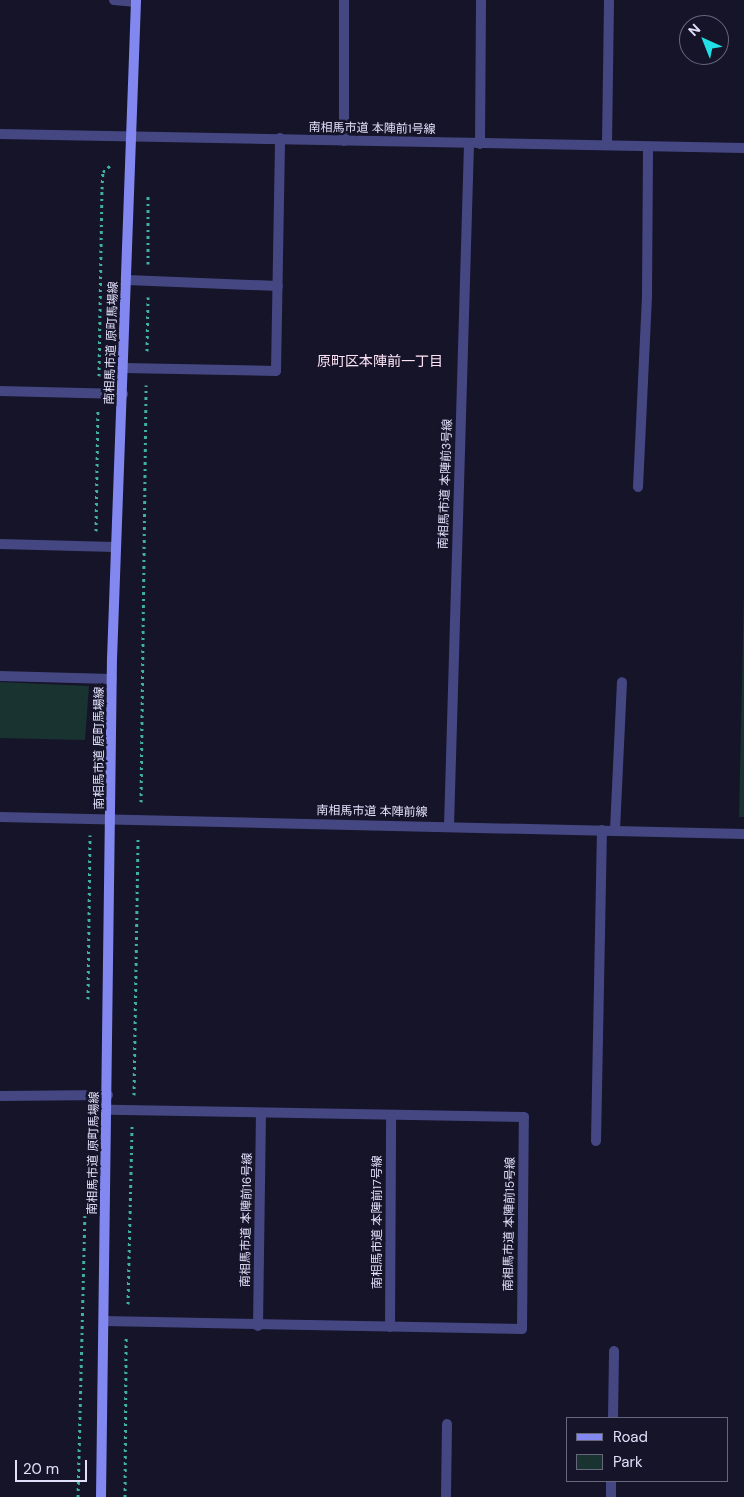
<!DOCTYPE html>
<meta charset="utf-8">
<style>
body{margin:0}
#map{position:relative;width:744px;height:1497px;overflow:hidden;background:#161429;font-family:"DM Sans","Noto Sans JP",sans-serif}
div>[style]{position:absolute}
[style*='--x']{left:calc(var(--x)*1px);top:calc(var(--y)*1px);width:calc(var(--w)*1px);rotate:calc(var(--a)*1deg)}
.green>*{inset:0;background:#183330}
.path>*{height:3px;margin-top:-1.5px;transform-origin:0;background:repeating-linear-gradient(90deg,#40b0a1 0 2.5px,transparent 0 6.5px)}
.lane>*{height:10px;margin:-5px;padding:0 5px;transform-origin:5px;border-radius:5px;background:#454783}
.street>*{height:10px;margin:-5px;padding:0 5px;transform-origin:5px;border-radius:5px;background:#454783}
.secondary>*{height:10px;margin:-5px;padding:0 5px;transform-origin:5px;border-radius:5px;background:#8288f0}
span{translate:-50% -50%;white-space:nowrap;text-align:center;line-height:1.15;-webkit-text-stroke:5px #161429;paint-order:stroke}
.street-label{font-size:12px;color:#e1e0fb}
.neighbourhood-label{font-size:14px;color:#fce2f4}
.legend{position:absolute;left:566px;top:1417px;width:162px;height:65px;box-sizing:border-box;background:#161429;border:1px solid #67667d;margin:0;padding:6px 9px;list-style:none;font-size:15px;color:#e1e0fb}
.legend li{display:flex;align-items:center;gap:10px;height:25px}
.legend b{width:25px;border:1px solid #67667d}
.north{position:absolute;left:679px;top:15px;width:50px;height:50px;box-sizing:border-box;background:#161429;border:1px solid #67667d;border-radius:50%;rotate:316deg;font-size:14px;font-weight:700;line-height:20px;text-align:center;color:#e1e0fb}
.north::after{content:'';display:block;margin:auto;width:18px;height:22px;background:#22e0e5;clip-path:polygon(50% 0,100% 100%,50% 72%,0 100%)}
.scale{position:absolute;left:15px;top:1460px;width:72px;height:22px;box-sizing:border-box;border:2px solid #e1e0fb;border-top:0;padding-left:6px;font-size:15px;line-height:18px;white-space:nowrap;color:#e1e0fb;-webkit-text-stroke:4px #161429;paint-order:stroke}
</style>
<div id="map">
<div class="green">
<div style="clip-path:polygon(744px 592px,744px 817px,739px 817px)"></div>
<div style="clip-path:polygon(0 682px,89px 686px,85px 740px,0 738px)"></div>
</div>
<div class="path">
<div style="--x:148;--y:264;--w:69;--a:-90"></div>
<div style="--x:147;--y:351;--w:54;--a:-88.9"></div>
<div style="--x:99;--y:376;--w:187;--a:-89.1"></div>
<div style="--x:102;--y:189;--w:17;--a:-87"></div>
<div style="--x:103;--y:172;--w:12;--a:-42"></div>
<div style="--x:96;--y:531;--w:121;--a:-89.1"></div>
<div style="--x:141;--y:802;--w:417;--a:-89.3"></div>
<div style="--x:88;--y:999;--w:164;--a:-89.3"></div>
<div style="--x:134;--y:1095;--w:259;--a:-89.1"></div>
<div style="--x:128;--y:1304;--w:178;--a:-88.7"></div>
<div style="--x:78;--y:1497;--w:282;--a:-88.6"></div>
<div style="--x:125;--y:1497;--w:159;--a:-89.6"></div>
</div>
<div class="lane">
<div style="--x:0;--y:544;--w:115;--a:1.5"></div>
<div style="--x:615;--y:830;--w:148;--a:-87.3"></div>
</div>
<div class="street">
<div style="--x:114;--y:0;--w:22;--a:5"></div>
<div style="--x:0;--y:134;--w:744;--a:1.08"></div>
<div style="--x:344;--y:141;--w:141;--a:-90"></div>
<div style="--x:480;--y:144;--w:144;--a:-89.6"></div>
<div style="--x:607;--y:144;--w:144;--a:-89.2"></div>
<div style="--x:127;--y:280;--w:151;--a:2.3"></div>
<div style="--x:124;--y:368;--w:152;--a:1.1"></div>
<div style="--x:276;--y:371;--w:233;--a:-89"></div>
<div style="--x:0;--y:391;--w:123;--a:1.4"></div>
<div style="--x:638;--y:487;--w:193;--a:-87.3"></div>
<div style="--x:647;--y:294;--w:147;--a:-89.6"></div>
<div style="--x:0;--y:676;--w:112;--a:1.5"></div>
<div style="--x:0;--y:817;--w:744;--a:1.31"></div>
<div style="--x:449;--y:826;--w:682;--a:-88.32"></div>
<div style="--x:0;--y:1096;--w:108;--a:-0.5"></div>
<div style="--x:596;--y:1141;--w:311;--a:-88.9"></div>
<div style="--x:104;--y:1321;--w:418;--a:1.1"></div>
<div style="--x:522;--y:1329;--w:212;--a:-89.5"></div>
<div style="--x:524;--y:1117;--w:415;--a:-179"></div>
<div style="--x:258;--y:1326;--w:212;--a:-89.2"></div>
<div style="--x:390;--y:1327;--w:211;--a:-89.7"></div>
<div style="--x:613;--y:1418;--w:67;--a:-89.1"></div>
<div style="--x:446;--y:1497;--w:73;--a:-89.2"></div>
<div style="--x:611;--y:1497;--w:16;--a:-90"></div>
</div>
<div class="secondary">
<div style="--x:101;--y:1497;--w:838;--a:-89.25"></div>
<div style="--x:112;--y:659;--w:659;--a:-87.91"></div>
</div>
<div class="street-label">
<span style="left:372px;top:129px;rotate:1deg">南相馬市道 本陣前1号線</span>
<span style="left:112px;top:343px;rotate:-88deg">南相馬市道 原町馬場線</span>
<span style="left:446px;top:484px;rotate:-88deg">南相馬市道 本陣前3号線</span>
<span style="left:100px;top:748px;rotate:-90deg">南相馬市道 原町馬場線</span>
<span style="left:372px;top:812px;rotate:1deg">南相馬市道 本陣前線</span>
<span style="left:94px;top:1153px;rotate:-89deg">南相馬市道 原町馬場線</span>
<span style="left:247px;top:1220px;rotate:-89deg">南相馬市道 本陣前16号線</span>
<span style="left:378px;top:1222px;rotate:-90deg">南相馬市道 本陣前17号線</span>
<span style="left:510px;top:1224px;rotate:-89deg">南相馬市道 本陣前15号線</span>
</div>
<div class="neighbourhood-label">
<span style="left:380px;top:361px">原町区本陣前一丁目</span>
</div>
<ul class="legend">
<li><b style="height:6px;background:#8288f0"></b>Road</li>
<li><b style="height:14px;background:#183330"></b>Park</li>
</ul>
<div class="north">N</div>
<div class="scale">20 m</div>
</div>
